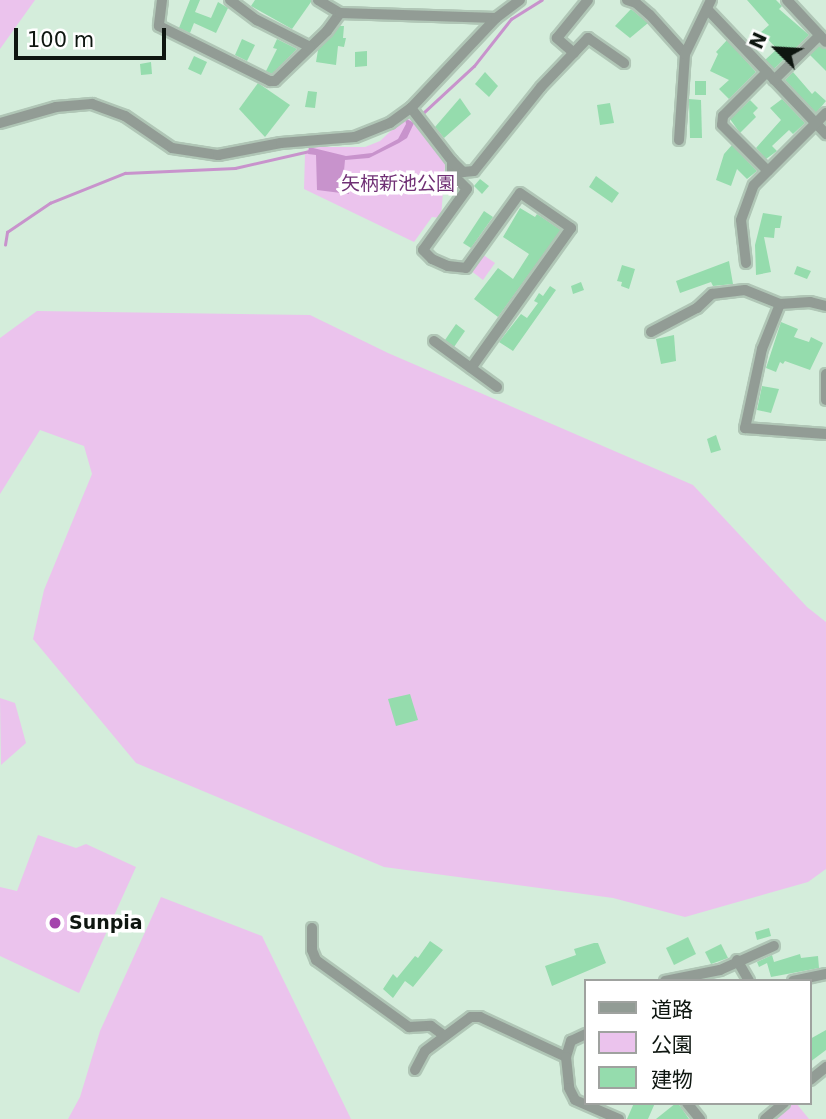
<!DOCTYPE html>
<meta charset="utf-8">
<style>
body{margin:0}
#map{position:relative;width:826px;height:1119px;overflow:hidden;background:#d4eddb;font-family:"DejaVu Sans","Noto Sans JP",sans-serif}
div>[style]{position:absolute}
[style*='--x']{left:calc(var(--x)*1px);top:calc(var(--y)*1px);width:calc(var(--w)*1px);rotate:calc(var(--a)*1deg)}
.green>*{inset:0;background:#ebc3ed}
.water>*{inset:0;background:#c893cc}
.stream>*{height:2.5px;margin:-1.25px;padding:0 1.25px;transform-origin:1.25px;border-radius:1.25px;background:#c893cc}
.building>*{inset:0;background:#95dcad}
.roads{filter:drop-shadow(2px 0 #b0c6b6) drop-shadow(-2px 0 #b0c6b6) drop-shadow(0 2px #b0c6b6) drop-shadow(0 -2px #b0c6b6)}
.minor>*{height:10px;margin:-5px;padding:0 5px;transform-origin:5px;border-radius:5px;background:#929c95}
.dots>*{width:19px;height:19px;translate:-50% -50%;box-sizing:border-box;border:4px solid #fff;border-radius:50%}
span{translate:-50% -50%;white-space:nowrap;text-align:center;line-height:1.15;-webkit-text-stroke:7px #fff;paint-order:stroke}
.park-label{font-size:19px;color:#703075}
.poi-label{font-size:19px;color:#0e1610;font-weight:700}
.left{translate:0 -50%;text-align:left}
.legend{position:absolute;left:584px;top:979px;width:228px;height:126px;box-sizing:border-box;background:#fff;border:2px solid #9fa29f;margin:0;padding:9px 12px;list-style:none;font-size:21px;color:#0e1610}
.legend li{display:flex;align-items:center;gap:14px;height:35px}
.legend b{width:35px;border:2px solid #9fa29f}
.north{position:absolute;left:742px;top:14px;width:70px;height:70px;-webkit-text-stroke:5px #fff;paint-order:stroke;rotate:294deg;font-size:19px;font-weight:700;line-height:28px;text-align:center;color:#0e1610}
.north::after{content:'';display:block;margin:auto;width:24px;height:32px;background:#0e1610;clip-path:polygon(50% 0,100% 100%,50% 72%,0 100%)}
.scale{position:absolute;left:14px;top:28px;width:152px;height:32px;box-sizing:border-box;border:4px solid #0e1610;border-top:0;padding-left:9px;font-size:21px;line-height:24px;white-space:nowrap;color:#0e1610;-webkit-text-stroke:5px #fff;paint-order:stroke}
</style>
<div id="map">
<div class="green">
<div style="clip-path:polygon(0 0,35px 0,0 49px)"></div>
<div style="clip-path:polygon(405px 118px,411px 120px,443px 157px,445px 165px,441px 218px,432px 217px,414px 242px,304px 189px,305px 154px,309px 147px,365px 147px,380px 141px)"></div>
<div style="clip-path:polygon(482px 254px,495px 263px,483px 280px,470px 270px)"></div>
<div style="clip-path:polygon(37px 311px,310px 315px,388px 353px,693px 485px,807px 607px,826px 622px,826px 869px,808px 882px,685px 917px,613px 898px,384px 867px,136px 763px,33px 639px,44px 590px,92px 474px,84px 446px,40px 430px,0 494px,0 338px)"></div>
<div style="clip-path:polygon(0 698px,15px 703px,26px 743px,1px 765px)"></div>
<div style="clip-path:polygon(38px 835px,76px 848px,86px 844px,136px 867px,79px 993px,0 956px,0 887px,17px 891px)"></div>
<div style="clip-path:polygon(161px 897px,262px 936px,351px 1119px,68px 1119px,80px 1097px,100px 1031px)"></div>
<div style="clip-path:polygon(789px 1103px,796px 1103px,809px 1119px,770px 1119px)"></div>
</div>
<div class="water">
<div style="clip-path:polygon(405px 118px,414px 123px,407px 138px,399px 143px,369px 158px,345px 160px,343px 182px,349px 182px,349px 194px,317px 190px,316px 155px,308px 154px,309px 147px,346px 156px,372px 153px,398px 139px,406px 124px)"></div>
</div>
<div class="stream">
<div style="--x:421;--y:115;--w:72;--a:-42.8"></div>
<div style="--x:474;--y:66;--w:60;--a:-51.8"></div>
<div style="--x:511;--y:19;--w:36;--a:-32"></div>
<div style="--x:5;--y:245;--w:13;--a:-81"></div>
<div style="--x:7;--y:232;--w:52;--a:-34"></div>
<div style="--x:50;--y:203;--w:81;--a:-21.8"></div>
<div style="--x:125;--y:173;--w:110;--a:-2.6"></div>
<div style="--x:235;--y:168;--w:76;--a:-12.9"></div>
</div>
<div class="building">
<div style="clip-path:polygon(190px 0,200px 0,195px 12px,211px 18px,218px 2px,228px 8px,216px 33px,194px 23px,190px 33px,179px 28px)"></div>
<div style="clip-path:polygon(255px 0,311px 0,311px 2px,292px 29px,251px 6px)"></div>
<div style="clip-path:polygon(747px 0,776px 0,782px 6px,779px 9px,809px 35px,774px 69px,765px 60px,777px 49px,761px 32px,769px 25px)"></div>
<div style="clip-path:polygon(631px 9px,648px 23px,630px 38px,615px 26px)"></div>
<div style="clip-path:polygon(340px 26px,344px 26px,343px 38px,346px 38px,344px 47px,338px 46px,336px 65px,316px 62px,318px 50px)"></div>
<div style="clip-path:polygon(242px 39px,255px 45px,247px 61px,235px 55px)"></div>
<div style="clip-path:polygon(277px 39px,297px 49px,272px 74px,266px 71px,277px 49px,273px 48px)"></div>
<div style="clip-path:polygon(727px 40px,756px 72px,729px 99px,719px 89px,729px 80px,710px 71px,718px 54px,716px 52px)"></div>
<div style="clip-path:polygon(819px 46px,826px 49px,826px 71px,810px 55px)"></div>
<div style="clip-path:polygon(367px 51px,367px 66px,355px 67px,355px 52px)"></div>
<div style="clip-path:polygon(194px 56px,207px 62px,201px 75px,188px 69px)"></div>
<div style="clip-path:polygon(151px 62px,152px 74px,141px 75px,140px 64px)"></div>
<div style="clip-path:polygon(485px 72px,498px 86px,489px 97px,475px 84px)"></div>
<div style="clip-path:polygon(793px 72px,812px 94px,815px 91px,826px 101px,816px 113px,785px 80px)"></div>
<div style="clip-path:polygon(695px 81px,706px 81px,706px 95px,695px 95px)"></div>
<div style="clip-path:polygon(258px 83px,290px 105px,265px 137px,239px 109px)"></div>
<div style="clip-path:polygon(308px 91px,317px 92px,315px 108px,305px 107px)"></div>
<div style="clip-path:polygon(460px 98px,471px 114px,444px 138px,435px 127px)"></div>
<div style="clip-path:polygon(689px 99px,701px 100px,702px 138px,690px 138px)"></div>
<div style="clip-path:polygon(782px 99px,805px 123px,793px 134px,789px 130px,772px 146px,777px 151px,766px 159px,756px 148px,781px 120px,770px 108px)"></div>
<div style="clip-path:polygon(750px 100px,758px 108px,753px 113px,756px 117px,740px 133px,730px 119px)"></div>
<div style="clip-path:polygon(610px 103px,614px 123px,600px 125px,597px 105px)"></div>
<div style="clip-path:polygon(732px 145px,757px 171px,747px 179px,737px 169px,731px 186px,716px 180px,724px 154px)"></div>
<div style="clip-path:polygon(596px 176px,619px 193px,612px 203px,589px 187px)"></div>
<div style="clip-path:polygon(480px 179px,489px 186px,482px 194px,474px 186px)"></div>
<div style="clip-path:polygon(520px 208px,535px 217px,537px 214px,561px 230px,498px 317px,474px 299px,498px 268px,513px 279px,529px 254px,503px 237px)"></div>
<div style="clip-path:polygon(484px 211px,493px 217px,471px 248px,463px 243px)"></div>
<div style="clip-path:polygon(763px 213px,782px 216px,780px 228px,775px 228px,774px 238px,764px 237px,771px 272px,756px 275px,755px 245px)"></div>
<div style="clip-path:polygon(729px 261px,733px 284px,713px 286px,711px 282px,680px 293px,676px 281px)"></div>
<div style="clip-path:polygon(622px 265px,635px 269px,629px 289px,621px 286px,622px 282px,617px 281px)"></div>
<div style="clip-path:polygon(797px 266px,811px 271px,807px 279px,794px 274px)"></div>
<div style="clip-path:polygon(581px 282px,584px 290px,573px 294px,571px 286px)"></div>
<div style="clip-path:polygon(550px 286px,556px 290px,513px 351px,499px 342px,521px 314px,527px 318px,538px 303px,534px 301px,539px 293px,543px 296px)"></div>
<div style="clip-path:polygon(781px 322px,798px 329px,794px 337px,809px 342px,811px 337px,823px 343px,810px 370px,785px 361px,783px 364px,780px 362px,776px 372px,766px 368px)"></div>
<div style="clip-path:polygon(456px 324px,465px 331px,454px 347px,445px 340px)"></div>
<div style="clip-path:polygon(674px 335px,676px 361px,661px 364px,656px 339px)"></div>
<div style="clip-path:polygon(762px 386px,779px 389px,771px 413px,757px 410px)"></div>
<div style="clip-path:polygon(716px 435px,721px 450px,711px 453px,707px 439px)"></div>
<div style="clip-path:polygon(410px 694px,418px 720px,396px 726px,388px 699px)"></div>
<div style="clip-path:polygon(769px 928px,771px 936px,757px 940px,755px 932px)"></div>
<div style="clip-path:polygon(688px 937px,696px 954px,674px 965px,666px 948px)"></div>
<div style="clip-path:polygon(430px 941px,443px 950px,413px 987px,405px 981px,393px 998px,383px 989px,393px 974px,397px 978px,415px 956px,418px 958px)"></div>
<div style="clip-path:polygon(594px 943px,598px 943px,606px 963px,552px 986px,545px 966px,576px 955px,574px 949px)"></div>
<div style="clip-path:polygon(721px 944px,728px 958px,711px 964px,705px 952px)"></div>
<div style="clip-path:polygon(800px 954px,801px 958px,818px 956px,819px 968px,771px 977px,767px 963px,759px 967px,757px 962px,772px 955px,774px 962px)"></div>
<div style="clip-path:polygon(826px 1030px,826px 1050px,810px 1062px,810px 1039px)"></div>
<div style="clip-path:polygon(634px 1103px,655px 1103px,648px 1119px,627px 1119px)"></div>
<div style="clip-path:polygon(678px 1103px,689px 1119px,656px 1119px,676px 1103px)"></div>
</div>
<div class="roads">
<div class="minor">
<div style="--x:162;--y:0;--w:26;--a:97"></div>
<div style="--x:159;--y:26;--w:124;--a:26.4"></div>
<div style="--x:270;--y:81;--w:5;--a:0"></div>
<div style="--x:275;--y:81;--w:72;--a:-43.9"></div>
<div style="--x:327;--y:31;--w:22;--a:-54"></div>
<div style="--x:230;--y:0;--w:34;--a:37"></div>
<div style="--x:257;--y:20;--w:59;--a:27"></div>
<div style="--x:318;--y:0;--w:26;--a:31"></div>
<div style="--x:340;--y:13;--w:156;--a:1.8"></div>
<div style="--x:627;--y:0;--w:9;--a:18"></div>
<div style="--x:636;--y:3;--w:18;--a:41"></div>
<div style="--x:650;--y:15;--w:52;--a:48.1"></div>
<div style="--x:787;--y:0;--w:57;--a:47.1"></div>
<div style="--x:707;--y:9;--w:173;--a:46.4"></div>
<div style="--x:574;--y:53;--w:23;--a:-139"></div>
<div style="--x:557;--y:38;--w:49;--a:-50.8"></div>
<div style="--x:767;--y:72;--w:62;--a:135"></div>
<div style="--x:723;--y:116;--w:9;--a:96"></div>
<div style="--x:722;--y:125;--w:65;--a:45"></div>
<div style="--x:774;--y:80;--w:64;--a:-44.4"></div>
<div style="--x:411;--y:108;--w:67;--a:52.3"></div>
<div style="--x:452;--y:161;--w:13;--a:90"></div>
<div style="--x:452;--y:174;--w:21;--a:45"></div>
<div style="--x:467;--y:189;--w:75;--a:125.8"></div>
<div style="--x:423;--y:250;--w:13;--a:45"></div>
<div style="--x:432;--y:259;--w:17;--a:24"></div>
<div style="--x:448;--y:266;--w:18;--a:6"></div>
<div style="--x:466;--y:268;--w:92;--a:-54.2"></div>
<div style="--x:520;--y:193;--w:62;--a:34.5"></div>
<div style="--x:571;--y:228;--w:172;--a:125.5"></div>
<div style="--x:0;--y:123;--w:58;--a:-15.9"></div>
<div style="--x:56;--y:107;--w:36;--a:-5"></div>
<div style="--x:92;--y:104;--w:35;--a:20"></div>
<div style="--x:125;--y:116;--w:57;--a:34.2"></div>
<div style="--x:172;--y:148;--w:47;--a:8.7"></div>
<div style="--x:218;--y:155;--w:64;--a:-10.8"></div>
<div style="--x:281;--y:143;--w:74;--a:-4.6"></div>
<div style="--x:355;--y:137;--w:38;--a:-22"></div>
<div style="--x:390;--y:123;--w:26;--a:-36"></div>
<div style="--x:411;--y:108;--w:124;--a:-46.6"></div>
<div style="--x:496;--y:18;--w:30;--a:-37"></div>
<div style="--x:679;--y:140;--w:86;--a:-86"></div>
<div style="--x:685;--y:54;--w:60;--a:-64.3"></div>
<div style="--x:452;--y:161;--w:16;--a:45"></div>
<div style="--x:463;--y:172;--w:11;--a:-5"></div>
<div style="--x:474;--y:171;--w:107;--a:-51.4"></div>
<div style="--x:541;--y:87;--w:68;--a:-46.2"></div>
<div style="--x:588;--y:38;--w:44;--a:34.8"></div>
<div style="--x:746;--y:263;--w:43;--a:-96.6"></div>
<div style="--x:741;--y:220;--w:37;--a:-70"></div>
<div style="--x:754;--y:185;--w:102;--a:-45"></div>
<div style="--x:826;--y:306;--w:16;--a:-166"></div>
<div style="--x:810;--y:302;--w:30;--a:176"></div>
<div style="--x:780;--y:304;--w:48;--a:111.8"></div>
<div style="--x:762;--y:349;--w:81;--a:102.1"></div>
<div style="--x:745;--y:428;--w:81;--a:4.2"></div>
<div style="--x:651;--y:332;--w:52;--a:-27.6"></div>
<div style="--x:697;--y:308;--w:21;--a:-43"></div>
<div style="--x:712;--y:294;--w:33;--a:-7"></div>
<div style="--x:745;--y:290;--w:38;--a:22"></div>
<div style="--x:434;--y:341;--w:78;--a:36.1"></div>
<div style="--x:826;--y:374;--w:26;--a:90"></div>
<div style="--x:312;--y:928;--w:22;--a:90"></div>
<div style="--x:312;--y:950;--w:11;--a:68"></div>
<div style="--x:316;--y:960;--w:115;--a:35.8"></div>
<div style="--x:409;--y:1027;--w:22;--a:-3"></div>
<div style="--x:431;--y:1026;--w:17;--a:36"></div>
<div style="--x:737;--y:960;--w:24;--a:60"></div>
<div style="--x:665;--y:981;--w:56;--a:-11.3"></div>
<div style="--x:720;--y:970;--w:59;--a:-24"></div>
<div style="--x:793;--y:981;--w:34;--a:-12"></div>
<div style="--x:566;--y:1057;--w:17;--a:-73"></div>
<div style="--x:571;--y:1041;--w:17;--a:-25"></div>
<div style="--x:415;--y:1070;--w:21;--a:-62"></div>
<div style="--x:425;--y:1051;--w:57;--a:-36.5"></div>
<div style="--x:471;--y:1017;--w:9;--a:0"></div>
<div style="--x:480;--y:1017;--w:95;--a:24.9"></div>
<div style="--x:566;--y:1057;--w:31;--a:84"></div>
<div style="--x:569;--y:1088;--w:13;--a:63"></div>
<div style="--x:575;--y:1100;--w:48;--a:23.4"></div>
<div style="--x:810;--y:1080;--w:21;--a:-39"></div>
<div style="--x:687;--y:1103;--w:21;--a:51"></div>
<div style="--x:765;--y:1119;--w:25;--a:-40"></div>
</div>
</div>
<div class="dots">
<div style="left:55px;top:923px;background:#a444ac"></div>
</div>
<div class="park-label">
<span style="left:398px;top:184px">矢柄新池公園</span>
</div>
<div class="poi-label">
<span class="left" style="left:69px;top:923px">Sunpia</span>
</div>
<ul class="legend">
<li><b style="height:9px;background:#929c95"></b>道路</li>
<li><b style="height:19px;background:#ebc3ed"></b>公園</li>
<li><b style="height:19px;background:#95dcad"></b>建物</li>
</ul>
<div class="north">N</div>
<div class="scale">100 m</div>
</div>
